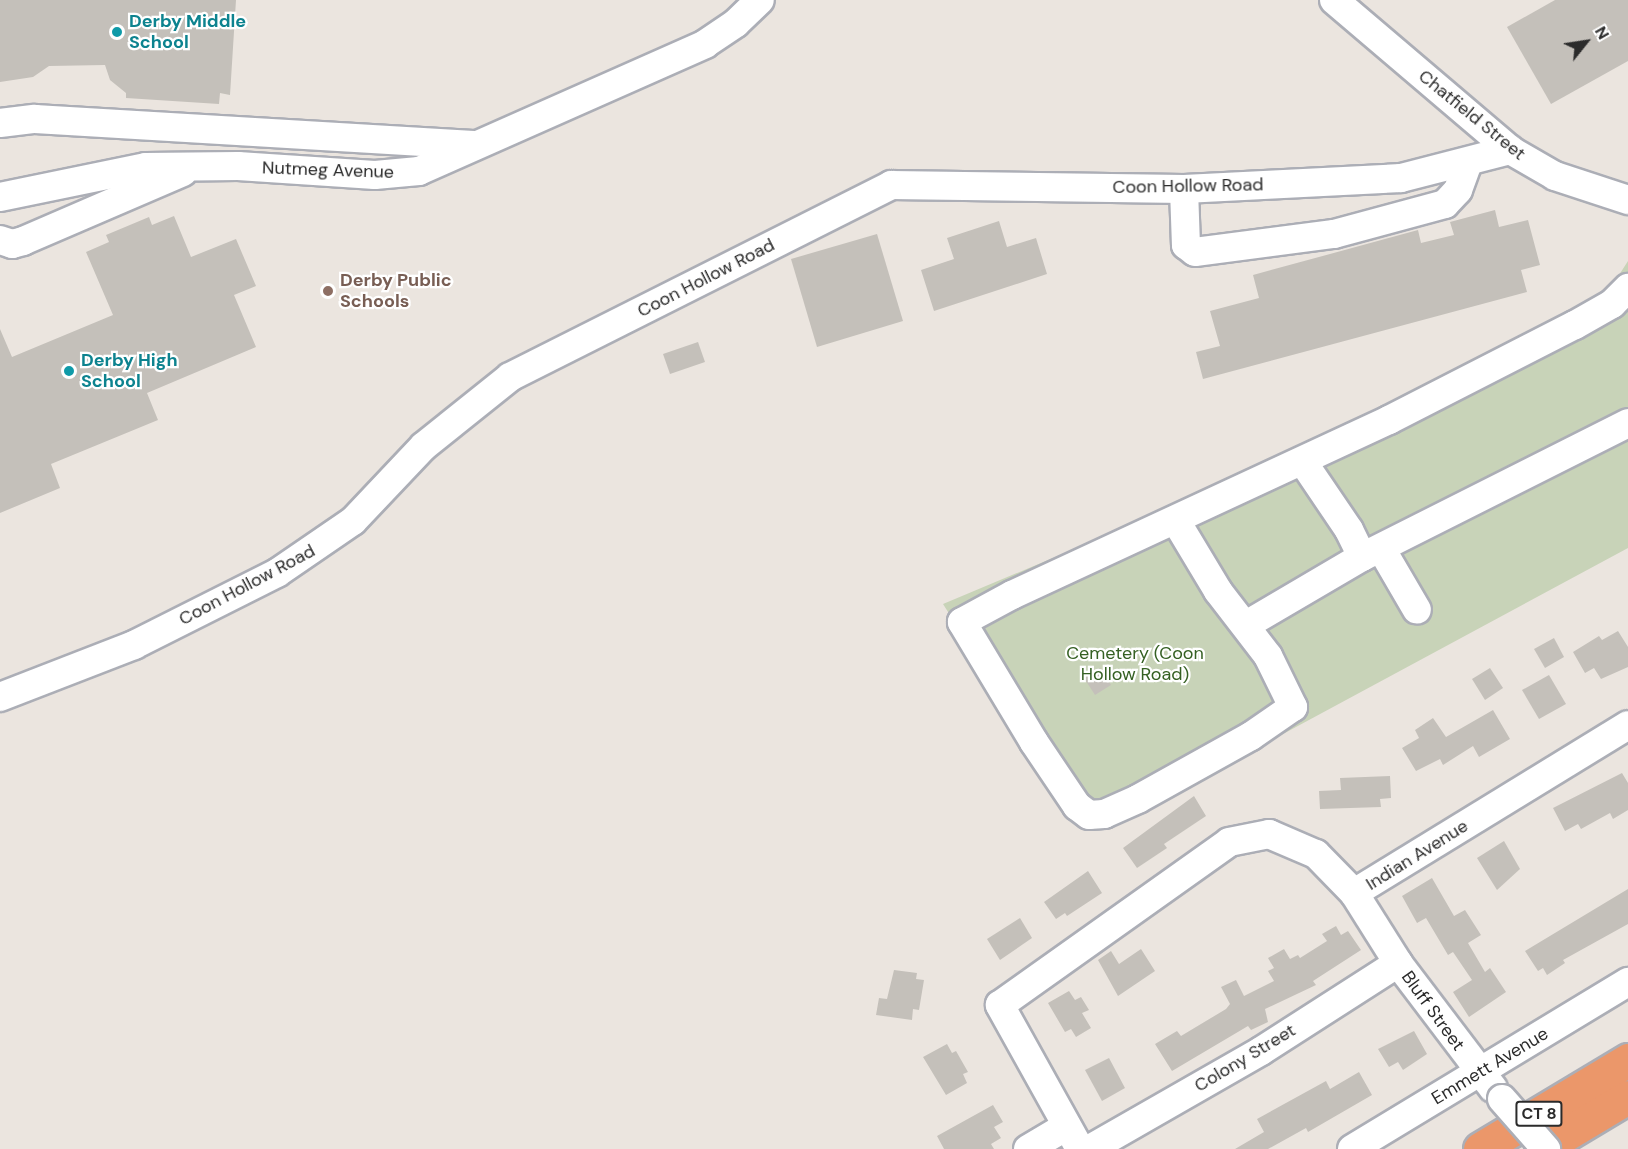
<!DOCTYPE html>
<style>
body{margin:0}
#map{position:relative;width:1628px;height:1149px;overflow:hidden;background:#ebe5df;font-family:"DM Sans",sans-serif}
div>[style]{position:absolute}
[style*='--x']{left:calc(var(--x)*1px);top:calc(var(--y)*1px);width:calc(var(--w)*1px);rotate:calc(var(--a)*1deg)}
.cemetery>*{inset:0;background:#c8d3b8}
.building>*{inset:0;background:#c4c0ba}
.roads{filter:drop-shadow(2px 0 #acaeb6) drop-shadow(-2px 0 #acaeb6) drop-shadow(0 2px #acaeb6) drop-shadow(0 -2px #acaeb6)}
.minor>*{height:28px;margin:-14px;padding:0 14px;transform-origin:14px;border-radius:14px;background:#fff}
.highway>*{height:33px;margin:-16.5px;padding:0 16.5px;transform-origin:16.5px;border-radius:16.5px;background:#eb976a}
.bridges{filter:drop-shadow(2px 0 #acaeb6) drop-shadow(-2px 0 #acaeb6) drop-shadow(0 2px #acaeb6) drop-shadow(0 -2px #acaeb6)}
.minor-bridge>*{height:28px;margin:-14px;padding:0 14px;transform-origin:14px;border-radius:14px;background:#fff}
.dots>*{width:16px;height:16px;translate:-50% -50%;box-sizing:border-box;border:3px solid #fff;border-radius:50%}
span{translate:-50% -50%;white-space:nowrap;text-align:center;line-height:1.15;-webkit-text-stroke:4.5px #fff;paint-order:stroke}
.shield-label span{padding:2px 4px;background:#fff;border:2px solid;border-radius:4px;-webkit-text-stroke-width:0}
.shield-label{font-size:16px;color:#2b2b2b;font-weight:700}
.culture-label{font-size:18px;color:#0d838f;font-weight:700}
.left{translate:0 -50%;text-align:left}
.street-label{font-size:18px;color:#2b2b2b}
.education-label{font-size:18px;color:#785e54;font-weight:700}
.park-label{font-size:18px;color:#356023}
.north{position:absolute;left:1556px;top:12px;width:60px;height:60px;-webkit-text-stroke:4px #fff;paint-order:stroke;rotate:60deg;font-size:16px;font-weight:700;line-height:24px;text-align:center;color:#2b2b2b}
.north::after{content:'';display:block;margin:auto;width:21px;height:27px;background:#2b2b2b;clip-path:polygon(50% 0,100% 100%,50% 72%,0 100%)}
</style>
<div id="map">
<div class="cemetery">
<div style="clip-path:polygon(1628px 261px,1628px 548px,1283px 734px,1086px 831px,943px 604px,1272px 466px,1552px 324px,1610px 289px)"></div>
</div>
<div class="building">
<div style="clip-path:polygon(0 0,236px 0,230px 95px,220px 93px,219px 104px,126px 98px,126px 93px,110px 80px,105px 65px,49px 66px,33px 77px,0 82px)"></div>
<div style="clip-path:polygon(1555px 0,1628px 0,1628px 61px,1551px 104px,1507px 27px)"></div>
<div style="clip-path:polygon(1495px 210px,1499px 227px,1528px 220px,1540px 265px,1521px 270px,1527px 292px,1203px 379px,1196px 352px,1220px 346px,1210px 311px,1259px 298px,1253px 275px,1418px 230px,1421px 243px,1454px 235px,1450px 222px)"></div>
<div style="clip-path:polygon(174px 216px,191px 257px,236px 239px,256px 286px,234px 295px,256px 347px,147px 393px,158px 420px,51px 464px,60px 488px,0 513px,0 329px,12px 357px,113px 315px,86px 252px,109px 242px,106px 235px,149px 217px,152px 225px)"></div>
<div style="clip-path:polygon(999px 221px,1007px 247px,1036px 238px,1047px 274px,934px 311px,921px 270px,954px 259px,947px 238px)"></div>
<div style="clip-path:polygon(877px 234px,903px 321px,817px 347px,791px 259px)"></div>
<div style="clip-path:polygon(698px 342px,705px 362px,670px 374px,663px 354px)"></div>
<div style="clip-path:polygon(1618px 631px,1628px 647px,1628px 667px,1601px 679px,1594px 668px,1585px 673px,1573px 652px,1599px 636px,1602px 640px)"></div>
<div style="clip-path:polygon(1554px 638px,1564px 657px,1545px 668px,1534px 649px)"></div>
<div style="clip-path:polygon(1100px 668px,1111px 685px,1095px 695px,1084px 678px)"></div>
<div style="clip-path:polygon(1490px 668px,1503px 688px,1485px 700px,1472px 679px)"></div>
<div style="clip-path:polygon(1549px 675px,1566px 704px,1539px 719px,1522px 690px)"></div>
<div style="clip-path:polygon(1493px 710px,1510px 739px,1479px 757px,1473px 746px,1443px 765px,1440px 759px,1416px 771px,1402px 748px,1419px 738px,1415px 730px,1433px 718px,1446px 737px)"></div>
<div style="clip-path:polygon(1622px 773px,1628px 783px,1628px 810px,1613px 819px,1610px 813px,1581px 829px,1578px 824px,1565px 831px,1553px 808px)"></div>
<div style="clip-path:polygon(1390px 776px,1391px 798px,1380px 799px,1381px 807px,1320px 809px,1319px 791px,1341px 790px,1340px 778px)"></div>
<div style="clip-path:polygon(1194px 796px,1206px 816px,1164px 844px,1167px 848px,1137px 868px,1123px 848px)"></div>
<div style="clip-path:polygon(1504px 841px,1520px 869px,1497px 890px,1477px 858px)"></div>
<div style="clip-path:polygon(1088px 871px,1102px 893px,1067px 916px,1065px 913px,1056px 919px,1044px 902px)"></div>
<div style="clip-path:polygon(1432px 878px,1454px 916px,1465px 910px,1481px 935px,1468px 943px,1485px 972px,1490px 968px,1506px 992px,1469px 1017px,1453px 992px,1472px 980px,1453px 952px,1448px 955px,1426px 918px,1417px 923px,1402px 896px)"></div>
<div style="clip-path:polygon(1628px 889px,1628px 924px,1563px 960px,1565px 963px,1547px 975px,1543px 968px,1538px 971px,1525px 951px)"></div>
<div style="clip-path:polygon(1020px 918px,1032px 938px,1000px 960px,987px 939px)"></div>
<div style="clip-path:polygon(1336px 926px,1341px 935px,1348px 931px,1361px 950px,1313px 981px,1316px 985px,1265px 1009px,1268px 1022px,1251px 1030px,1248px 1026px,1172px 1071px,1155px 1044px,1177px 1031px,1181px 1036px,1226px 1009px,1230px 1004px,1221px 987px,1236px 980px,1244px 996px,1274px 981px,1268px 971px,1274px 968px,1268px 958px,1284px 949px,1290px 959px,1298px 955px,1300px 958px,1327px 941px,1322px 934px)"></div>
<div style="clip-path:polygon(1141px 949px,1155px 971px,1118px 996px,1098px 960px,1111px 951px,1119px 964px)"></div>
<div style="clip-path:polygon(894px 970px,917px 973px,916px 979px,924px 980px,919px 1010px,913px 1009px,912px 1020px,876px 1015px,879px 998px,887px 999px)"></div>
<div style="clip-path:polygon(1069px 991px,1075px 1000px,1081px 997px,1089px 1010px,1082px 1013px,1091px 1028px,1076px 1037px,1071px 1029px,1065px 1032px,1048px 1003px)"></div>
<div style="clip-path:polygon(1414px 1031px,1427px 1054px,1403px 1070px,1398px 1062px,1389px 1067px,1378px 1049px)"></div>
<div style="clip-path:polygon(947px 1044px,952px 1053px,956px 1051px,968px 1072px,963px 1074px,967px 1083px,946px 1095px,923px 1057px)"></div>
<div style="clip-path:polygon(1109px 1058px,1125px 1088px,1102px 1101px,1085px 1070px)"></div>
<div style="clip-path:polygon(1359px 1072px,1372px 1095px,1308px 1132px,1306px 1128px,1268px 1149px,1235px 1149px,1264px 1132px,1257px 1119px,1326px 1081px,1330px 1089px)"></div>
<div style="clip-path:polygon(993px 1105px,1003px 1122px,994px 1127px,1001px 1138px,991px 1144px,994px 1149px,944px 1149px,937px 1136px)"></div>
</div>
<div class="roads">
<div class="minor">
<div style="--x:1334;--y:0;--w:231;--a:40.4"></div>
<div style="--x:1510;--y:150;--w:52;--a:30"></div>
<div style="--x:1555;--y:176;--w:77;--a:18.2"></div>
<div style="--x:0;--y:123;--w:35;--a:-7"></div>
<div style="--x:35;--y:119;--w:439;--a:3.4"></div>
<div style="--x:1184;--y:189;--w:56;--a:88"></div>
<div style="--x:1186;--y:245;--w:11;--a:38"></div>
<div style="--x:1195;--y:252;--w:140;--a:-7.4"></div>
<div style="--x:1334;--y:234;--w:115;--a:-15.1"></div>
<div style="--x:1445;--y:204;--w:19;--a:-47"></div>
<div style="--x:1458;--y:190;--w:29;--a:-70"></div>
<div style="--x:0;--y:197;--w:149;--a:-11.6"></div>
<div style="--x:146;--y:167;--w:92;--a:-0.6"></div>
<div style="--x:238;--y:166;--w:137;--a:3.8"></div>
<div style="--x:375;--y:175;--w:44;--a:-5.2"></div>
<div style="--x:419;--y:171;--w:313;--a:-23.9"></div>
<div style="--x:705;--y:44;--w:37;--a:-34"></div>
<div style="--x:736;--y:23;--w:33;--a:-44"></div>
<div style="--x:0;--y:240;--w:13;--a:18"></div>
<div style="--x:12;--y:244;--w:11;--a:-15"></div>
<div style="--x:23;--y:241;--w:174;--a:-23.3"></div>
<div style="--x:1303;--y:462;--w:82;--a:55.9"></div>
<div style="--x:1349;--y:530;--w:30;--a:64"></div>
<div style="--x:1176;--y:521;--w:82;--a:59"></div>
<div style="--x:1218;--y:591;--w:82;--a:52.4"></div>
<div style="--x:1268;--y:656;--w:57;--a:63.9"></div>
<div style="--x:1293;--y:707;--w:51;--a:145.4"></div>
<div style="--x:1251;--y:736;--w:129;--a:150.9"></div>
<div style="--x:1138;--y:799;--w:37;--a:156"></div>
<div style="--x:1104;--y:814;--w:15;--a:176"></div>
<div style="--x:1089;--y:815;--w:15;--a:-143"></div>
<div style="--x:1077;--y:806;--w:77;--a:-123.9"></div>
<div style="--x:1034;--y:742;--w:140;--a:-121"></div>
<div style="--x:962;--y:622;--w:57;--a:-28.4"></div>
<div style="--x:1012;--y:595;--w:416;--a:-24.9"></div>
<div style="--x:1389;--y:420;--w:209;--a:-27.1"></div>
<div style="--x:1575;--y:325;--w:43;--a:-29.6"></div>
<div style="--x:1612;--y:304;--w:23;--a:-45"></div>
<div style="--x:1382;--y:550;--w:69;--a:59.7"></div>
<div style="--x:1246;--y:625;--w:134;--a:-30.4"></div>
<div style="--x:1362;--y:557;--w:298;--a:-26.7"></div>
<div style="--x:0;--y:697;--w:144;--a:-21.2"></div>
<div style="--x:134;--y:645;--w:160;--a:-26.7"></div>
<div style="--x:277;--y:573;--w:92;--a:-34.4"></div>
<div style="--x:353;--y:521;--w:103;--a:-46.6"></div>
<div style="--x:424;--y:446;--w:110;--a:-38.7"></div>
<div style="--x:510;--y:377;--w:427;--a:-26.7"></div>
<div style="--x:891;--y:185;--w:293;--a:0.8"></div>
<div style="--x:1184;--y:189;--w:217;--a:-2.9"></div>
<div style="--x:1401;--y:178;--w:113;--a:-14.4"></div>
<div style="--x:1354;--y:893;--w:83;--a:57.8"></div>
<div style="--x:1398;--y:963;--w:157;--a:52.8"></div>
<div style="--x:1028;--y:1149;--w:45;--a:-30.5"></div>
<div style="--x:1080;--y:1149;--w:165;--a:-119.1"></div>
<div style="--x:1000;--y:1005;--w:281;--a:-35.4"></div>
<div style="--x:1229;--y:842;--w:41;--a:-11.3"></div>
<div style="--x:1269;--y:834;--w:51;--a:23.1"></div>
<div style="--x:1316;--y:854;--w:54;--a:45.7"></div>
<div style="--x:1354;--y:893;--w:321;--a:-31.5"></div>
<div style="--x:1090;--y:1149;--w:197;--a:-29.8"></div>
<div style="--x:1261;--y:1051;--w:163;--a:-32.7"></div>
<div style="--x:1352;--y:1149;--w:323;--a:-31.2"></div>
</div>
<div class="highway">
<div style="--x:1480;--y:1149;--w:173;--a:-31"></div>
<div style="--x:1541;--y:1149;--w:101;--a:-30.9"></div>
</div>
</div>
<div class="bridges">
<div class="minor-bridge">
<div style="--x:1502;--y:1099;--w:67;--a:48.7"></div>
</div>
</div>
<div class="dots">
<div style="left:117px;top:32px;background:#0f9aa8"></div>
<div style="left:328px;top:291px;background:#8d6e63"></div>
<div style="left:69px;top:371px;background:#0f9aa8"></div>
</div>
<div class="shield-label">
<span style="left:1539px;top:1114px">CT 8</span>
</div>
<div class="culture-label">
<span class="left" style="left:129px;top:32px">Derby Middle<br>School</span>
<span class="left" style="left:81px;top:371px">Derby High<br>School</span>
</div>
<div class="street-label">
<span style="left:1472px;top:115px;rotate:39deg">Chatfield Street</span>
<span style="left:328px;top:170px;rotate:2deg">Nutmeg Avenue</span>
<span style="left:1188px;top:186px;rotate:-1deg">Coon Hollow Road</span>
<span style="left:706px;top:278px;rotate:-27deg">Coon Hollow Road</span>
<span style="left:247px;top:585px;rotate:-28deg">Coon Hollow Road</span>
<span style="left:1417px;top:855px;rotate:-32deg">Indian Avenue</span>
<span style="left:1433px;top:1011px;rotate:54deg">Bluff Street</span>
<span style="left:1245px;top:1058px;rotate:-31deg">Colony Street</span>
<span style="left:1490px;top:1066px;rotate:-31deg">Emmett Avenue</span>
</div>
<div class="education-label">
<span class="left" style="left:340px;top:291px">Derby Public<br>Schools</span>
</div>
<div class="park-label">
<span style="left:1135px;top:664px">Cemetery (Coon<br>Hollow Road)</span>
</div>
<div class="north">N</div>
</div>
